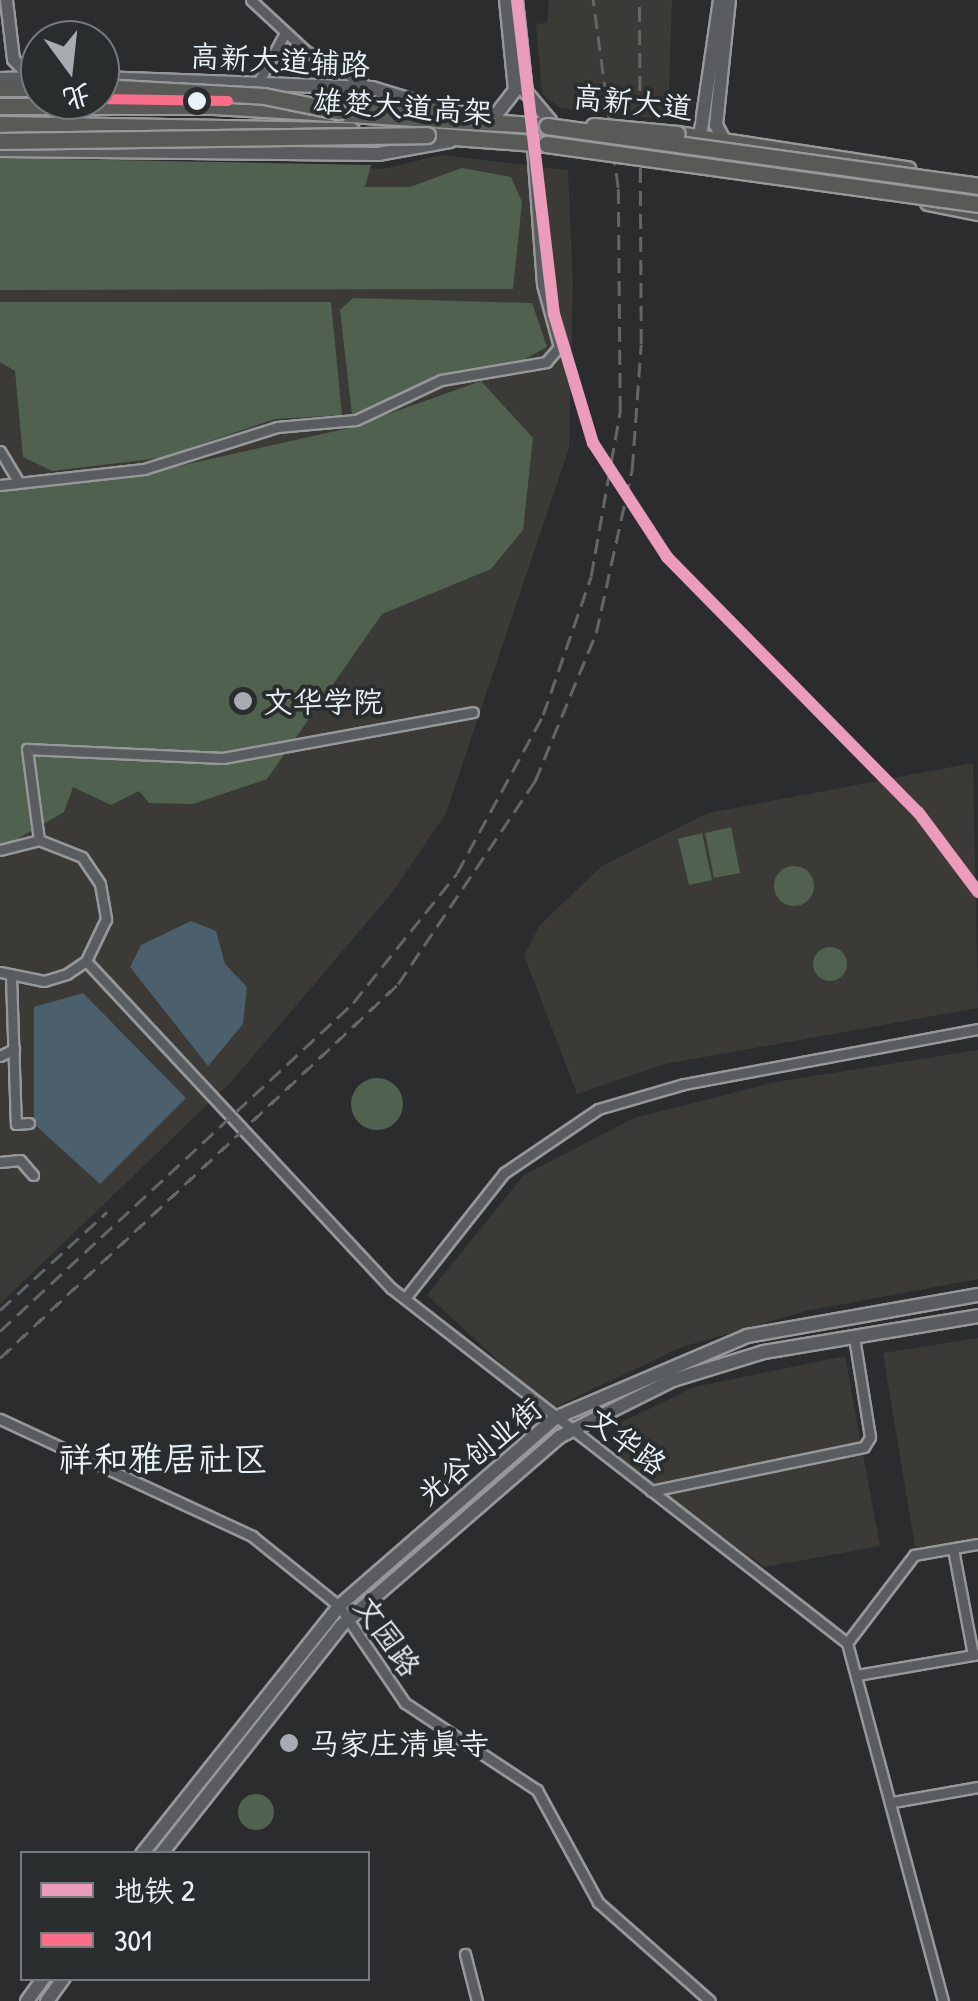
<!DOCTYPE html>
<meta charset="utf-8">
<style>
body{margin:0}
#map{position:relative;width:978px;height:2001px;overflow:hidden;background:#2b2c2d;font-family:"Patrick Hand","LXGW WenKai TC",sans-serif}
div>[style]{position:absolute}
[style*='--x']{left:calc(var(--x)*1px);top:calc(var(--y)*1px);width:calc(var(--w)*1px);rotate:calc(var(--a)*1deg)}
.built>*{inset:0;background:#3b3a37}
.green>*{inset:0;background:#50624f}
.round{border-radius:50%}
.water>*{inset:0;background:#4b5f6c}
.roads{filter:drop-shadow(2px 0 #96989a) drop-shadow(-2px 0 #96989a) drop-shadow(0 2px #96989a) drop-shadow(0 -2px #96989a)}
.minor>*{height:9px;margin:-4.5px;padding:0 4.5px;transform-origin:4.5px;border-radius:4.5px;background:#5a5d60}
.tertiary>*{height:11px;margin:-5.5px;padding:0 5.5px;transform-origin:5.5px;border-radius:5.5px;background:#5a5d60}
.secondary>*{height:12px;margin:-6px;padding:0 6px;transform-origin:6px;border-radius:6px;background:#5a5d60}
.primary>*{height:14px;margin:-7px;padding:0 7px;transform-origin:7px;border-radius:7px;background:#585a57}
.trunk>*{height:15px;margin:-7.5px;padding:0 7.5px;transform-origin:7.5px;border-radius:7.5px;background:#585a57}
.rail>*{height:2.5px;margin-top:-1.25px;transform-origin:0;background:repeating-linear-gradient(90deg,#636566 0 15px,transparent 0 23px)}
.bridges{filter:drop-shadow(2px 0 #96989a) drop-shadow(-2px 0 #96989a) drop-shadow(0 2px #96989a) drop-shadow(0 -2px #96989a)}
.primary-bridge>*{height:14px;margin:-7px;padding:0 7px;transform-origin:7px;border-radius:7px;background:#585a57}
.trunk-bridge>*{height:15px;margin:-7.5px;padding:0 7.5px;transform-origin:7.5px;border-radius:7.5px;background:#585a57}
.bus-1>*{height:10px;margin:-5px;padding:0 5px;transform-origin:5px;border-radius:5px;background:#fb6d88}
.metro-1>*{height:12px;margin:-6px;padding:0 6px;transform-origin:6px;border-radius:6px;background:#ec9cbb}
.dots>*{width:28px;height:28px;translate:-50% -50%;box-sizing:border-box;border:5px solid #2a2d2e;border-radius:50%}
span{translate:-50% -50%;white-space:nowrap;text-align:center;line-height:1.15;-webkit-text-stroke:8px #2a2d2e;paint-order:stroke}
.street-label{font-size:30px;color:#e8f1f8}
.poi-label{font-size:30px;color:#e8f1f8}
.left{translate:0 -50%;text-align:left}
.quarter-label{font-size:35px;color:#e8f1f8}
.legend{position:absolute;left:20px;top:1851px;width:350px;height:130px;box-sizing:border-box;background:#2a2d2e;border:2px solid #767b7f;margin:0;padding:12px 18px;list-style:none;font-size:30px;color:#e8f1f8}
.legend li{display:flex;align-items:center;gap:20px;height:50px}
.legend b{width:50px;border:2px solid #767b7f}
.north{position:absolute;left:20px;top:20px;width:100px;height:100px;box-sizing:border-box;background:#2a2d2e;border:2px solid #767b7f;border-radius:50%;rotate:165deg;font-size:28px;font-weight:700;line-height:40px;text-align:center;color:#e8f1f8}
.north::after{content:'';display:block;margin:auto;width:35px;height:45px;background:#a6acb1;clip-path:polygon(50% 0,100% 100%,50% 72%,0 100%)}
</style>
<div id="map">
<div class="built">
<div style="clip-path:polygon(549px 0,672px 0,668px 120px,560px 108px,542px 94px,536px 24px,547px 23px)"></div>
<div style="clip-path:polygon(0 155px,383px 169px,441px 155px,568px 170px,573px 285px,569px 448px,446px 813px,392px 893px,231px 1082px,0 1304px)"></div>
<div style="clip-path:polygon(973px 763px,978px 1008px,665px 1064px,577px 1094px,524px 955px,540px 925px,602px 866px,708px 813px)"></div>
<div style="clip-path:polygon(978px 1050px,978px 1279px,806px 1311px,682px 1347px,551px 1409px,427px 1295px,524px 1175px,634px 1118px,776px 1082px)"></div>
<div style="clip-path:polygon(978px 1338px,978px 1539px,915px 1548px,883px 1353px)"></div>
<div style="clip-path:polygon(845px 1356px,880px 1546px,765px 1567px,614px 1462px,622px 1422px,694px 1387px)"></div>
</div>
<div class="green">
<div style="clip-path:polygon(0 158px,371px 165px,365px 187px,410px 187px,462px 168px,511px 177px,522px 202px,513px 289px,0 290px)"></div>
<div style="clip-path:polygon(353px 298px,532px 303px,547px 347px,510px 367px,441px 374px,352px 415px,340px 310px)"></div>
<div style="clip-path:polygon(0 302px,331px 302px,342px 415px,275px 419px,160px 458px,52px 471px,23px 457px,15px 371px,0 362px)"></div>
<div style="clip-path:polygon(481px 381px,533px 438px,523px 530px,491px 569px,382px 614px,267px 779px,193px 804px,149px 803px,139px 791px,111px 805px,73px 787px,64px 812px,0 849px,0 491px,148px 473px,349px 428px)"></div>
<div style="clip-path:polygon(731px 827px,740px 873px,714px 878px,705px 833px)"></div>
<div style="clip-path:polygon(702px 833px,712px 880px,689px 885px,678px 839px)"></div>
<div class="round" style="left:774px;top:866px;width:40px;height:40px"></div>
<div class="round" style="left:813px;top:947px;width:34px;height:34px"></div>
<div class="round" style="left:351px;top:1078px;width:52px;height:52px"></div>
<div class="round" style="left:238px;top:1794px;width:36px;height:36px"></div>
</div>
<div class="water">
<div style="clip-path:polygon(191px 921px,216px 931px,225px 964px,247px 987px,243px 1024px,208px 1066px,130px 967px,141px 945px)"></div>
<div style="clip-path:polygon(83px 993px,186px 1098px,100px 1184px,34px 1124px,34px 1007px)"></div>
</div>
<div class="roads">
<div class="minor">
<div style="--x:251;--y:0;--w:75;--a:42.8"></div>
<div style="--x:306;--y:51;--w:67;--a:29.6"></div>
<div style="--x:259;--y:81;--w:55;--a:-61.6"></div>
<div style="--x:0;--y:451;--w:35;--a:59"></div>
<div style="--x:0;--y:485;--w:145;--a:-6.3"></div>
<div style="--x:144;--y:469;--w:139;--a:-17.5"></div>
<div style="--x:277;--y:427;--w:79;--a:-5.1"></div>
<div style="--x:356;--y:420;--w:94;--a:-25.2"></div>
<div style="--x:441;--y:380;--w:107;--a:-9.7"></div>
<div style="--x:546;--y:362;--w:20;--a:-49"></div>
<div style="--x:559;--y:347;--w:65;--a:-105.1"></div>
<div style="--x:542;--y:284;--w:136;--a:-94.2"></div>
<div style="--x:39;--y:840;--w:92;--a:-97.5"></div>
<div style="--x:27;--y:749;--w:196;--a:2.6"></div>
<div style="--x:223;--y:758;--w:254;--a:-10.4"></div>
<div style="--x:0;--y:850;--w:40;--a:-14.4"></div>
<div style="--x:39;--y:840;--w:46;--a:21.6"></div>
<div style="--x:82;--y:857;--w:32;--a:56"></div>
<div style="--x:100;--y:884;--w:36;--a:80"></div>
<div style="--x:106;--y:919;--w:47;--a:115.5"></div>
<div style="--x:86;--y:961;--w:23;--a:146"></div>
<div style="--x:67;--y:974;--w:24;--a:163"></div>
<div style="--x:44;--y:981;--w:45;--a:-168.4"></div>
<div style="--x:86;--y:961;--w:447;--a:47"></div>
<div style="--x:391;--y:1288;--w:578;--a:37.9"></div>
<div style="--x:847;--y:1643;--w:371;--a:75"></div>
<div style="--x:11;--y:977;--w:147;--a:88.1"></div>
<div style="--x:16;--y:1124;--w:13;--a:-4"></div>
<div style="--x:0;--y:1056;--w:16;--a:-27"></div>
<div style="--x:0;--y:1162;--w:20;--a:-6"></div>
<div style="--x:20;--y:1160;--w:20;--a:49"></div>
<div style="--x:406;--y:1297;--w:158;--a:-51.7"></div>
<div style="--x:504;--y:1173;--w:114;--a:-34.2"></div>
<div style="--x:598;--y:1109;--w:90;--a:-16.2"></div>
<div style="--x:684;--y:1084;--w:299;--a:-10.6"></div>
<div style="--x:0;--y:1419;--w:278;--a:24.9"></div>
<div style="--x:252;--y:1536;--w:112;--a:38.8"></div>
<div style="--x:339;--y:1606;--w:117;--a:55.8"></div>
<div style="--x:405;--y:1703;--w:158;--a:33.4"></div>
<div style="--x:537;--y:1790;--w:128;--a:61.4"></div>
<div style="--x:598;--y:1902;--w:149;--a:41.5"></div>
<div style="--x:651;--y:1491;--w:217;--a:-11.7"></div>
<div style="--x:864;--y:1447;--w:12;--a:-59"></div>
<div style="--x:870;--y:1437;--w:101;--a:-99.1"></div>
<div style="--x:953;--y:1549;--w:108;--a:79.3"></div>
<div style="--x:847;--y:1643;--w:111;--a:-52.7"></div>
<div style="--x:914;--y:1555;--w:65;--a:-9.8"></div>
<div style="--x:857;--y:1675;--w:123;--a:-9.8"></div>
<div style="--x:893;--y:1802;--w:86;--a:-10"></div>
<div style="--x:465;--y:1954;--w:49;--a:75.7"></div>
</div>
<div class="tertiary">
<div style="--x:6;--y:0;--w:59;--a:83.2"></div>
<div style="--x:13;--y:59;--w:27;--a:45"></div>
</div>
<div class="secondary">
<div style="--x:516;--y:0;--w:93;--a:83.8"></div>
<div style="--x:526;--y:92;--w:38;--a:50"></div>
<div style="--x:100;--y:78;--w:272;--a:2.1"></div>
<div style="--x:372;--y:88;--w:72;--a:16.9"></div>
<div style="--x:0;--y:79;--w:40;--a:-1.4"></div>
<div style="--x:495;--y:116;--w:33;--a:-52"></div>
<div style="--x:515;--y:90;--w:90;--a:-95.7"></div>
<div style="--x:700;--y:137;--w:138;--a:-81.7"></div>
<div style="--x:724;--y:140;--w:17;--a:-118"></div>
<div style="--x:716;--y:125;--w:126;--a:-84.1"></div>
<div style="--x:0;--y:150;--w:378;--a:0.6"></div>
<div style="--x:378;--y:154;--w:73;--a:-10.2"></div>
<div style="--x:142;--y:1854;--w:317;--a:-51.5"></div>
<div style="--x:339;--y:1606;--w:286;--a:-41"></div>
<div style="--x:555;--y:1418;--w:209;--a:-23.1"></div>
<div style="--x:747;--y:1336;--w:235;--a:-10.1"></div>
<div style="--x:161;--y:1854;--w:290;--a:-51.7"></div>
<div style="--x:341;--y:1626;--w:289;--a:-40.9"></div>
<div style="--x:559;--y:1437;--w:127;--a:-26.6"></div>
<div style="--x:673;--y:1380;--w:95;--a:-17.1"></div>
<div style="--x:764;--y:1352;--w:217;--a:-9.5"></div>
<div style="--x:27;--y:2001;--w:29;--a:-54"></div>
<div style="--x:47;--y:2001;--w:29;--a:-54"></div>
</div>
<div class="primary">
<div style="--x:326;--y:105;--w:138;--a:3.7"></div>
<div style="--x:678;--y:134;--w:233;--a:8.7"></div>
<div style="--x:928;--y:203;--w:51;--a:11.3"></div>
</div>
<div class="trunk">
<div style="--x:0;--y:88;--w:40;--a:0"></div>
<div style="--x:0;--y:106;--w:214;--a:0"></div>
<div style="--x:214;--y:106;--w:334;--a:3.4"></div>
<div style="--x:0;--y:124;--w:351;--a:1"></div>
<div style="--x:414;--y:134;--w:132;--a:4.3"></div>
</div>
</div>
<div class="rail">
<div style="--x:0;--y:1310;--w:145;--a:-42.5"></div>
<div style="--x:0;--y:1331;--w:482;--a:-42.9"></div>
<div style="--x:353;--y:1003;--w:166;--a:-51.3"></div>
<div style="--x:457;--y:873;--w:180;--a:-61.4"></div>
<div style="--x:543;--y:715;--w:147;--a:-70.9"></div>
<div style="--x:591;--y:576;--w:168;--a:-80"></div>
<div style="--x:620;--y:411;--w:223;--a:-90.5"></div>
<div style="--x:618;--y:188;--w:190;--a:-97.6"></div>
<div style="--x:0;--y:1358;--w:546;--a:-43.22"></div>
<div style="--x:398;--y:984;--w:245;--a:-56"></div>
<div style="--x:535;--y:781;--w:160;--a:-67.6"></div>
<div style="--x:596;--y:633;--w:168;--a:-77.6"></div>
<div style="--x:632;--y:469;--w:125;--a:-85.9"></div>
<div style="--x:641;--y:344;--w:344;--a:-90.3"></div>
</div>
<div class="bridges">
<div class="primary-bridge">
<div style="--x:594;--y:126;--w:84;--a:5.4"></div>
</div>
<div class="trunk-bridge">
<div style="--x:100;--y:87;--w:164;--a:3.1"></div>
<div style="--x:264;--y:96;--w:76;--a:11.5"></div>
<div style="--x:547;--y:126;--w:435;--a:7.9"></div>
<div style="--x:0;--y:141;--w:427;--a:-0.8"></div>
<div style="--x:546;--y:144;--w:436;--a:7.9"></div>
</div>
</div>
<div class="bus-1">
<div style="--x:100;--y:99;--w:128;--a:0.9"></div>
</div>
<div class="metro-1">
<div style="--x:517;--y:0;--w:316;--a:83.3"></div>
<div style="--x:554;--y:314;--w:135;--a:73.2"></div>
<div style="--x:593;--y:443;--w:136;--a:57"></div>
<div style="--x:667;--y:557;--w:358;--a:45.5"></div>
<div style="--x:918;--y:812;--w:100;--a:53.1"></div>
</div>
<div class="dots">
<div style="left:197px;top:101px;background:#e8f1f8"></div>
<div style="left:243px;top:701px;background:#a6acb1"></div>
<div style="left:289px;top:1743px;background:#a6acb1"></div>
</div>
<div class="street-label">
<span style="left:280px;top:60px;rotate:3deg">高新大道辅路</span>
<span style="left:633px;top:102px;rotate:6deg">高新大道</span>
<span style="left:403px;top:106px;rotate:4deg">雄楚大道高架</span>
<span style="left:627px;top:1441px;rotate:37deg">文华路</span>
<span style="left:479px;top:1451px;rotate:-39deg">光谷创业街</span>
<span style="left:388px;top:1636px;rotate:55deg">文园路</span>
</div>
<div class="poi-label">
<span class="left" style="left:263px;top:701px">文华学院</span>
<span class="left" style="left:309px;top:1743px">马家庄清真寺</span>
</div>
<div class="quarter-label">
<span style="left:163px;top:1459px">祥和雅居社区</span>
</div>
<ul class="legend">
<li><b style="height:12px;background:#ec9cbb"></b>地铁 2</li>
<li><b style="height:12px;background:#fb6d88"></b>301</li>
</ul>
<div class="north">北</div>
</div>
